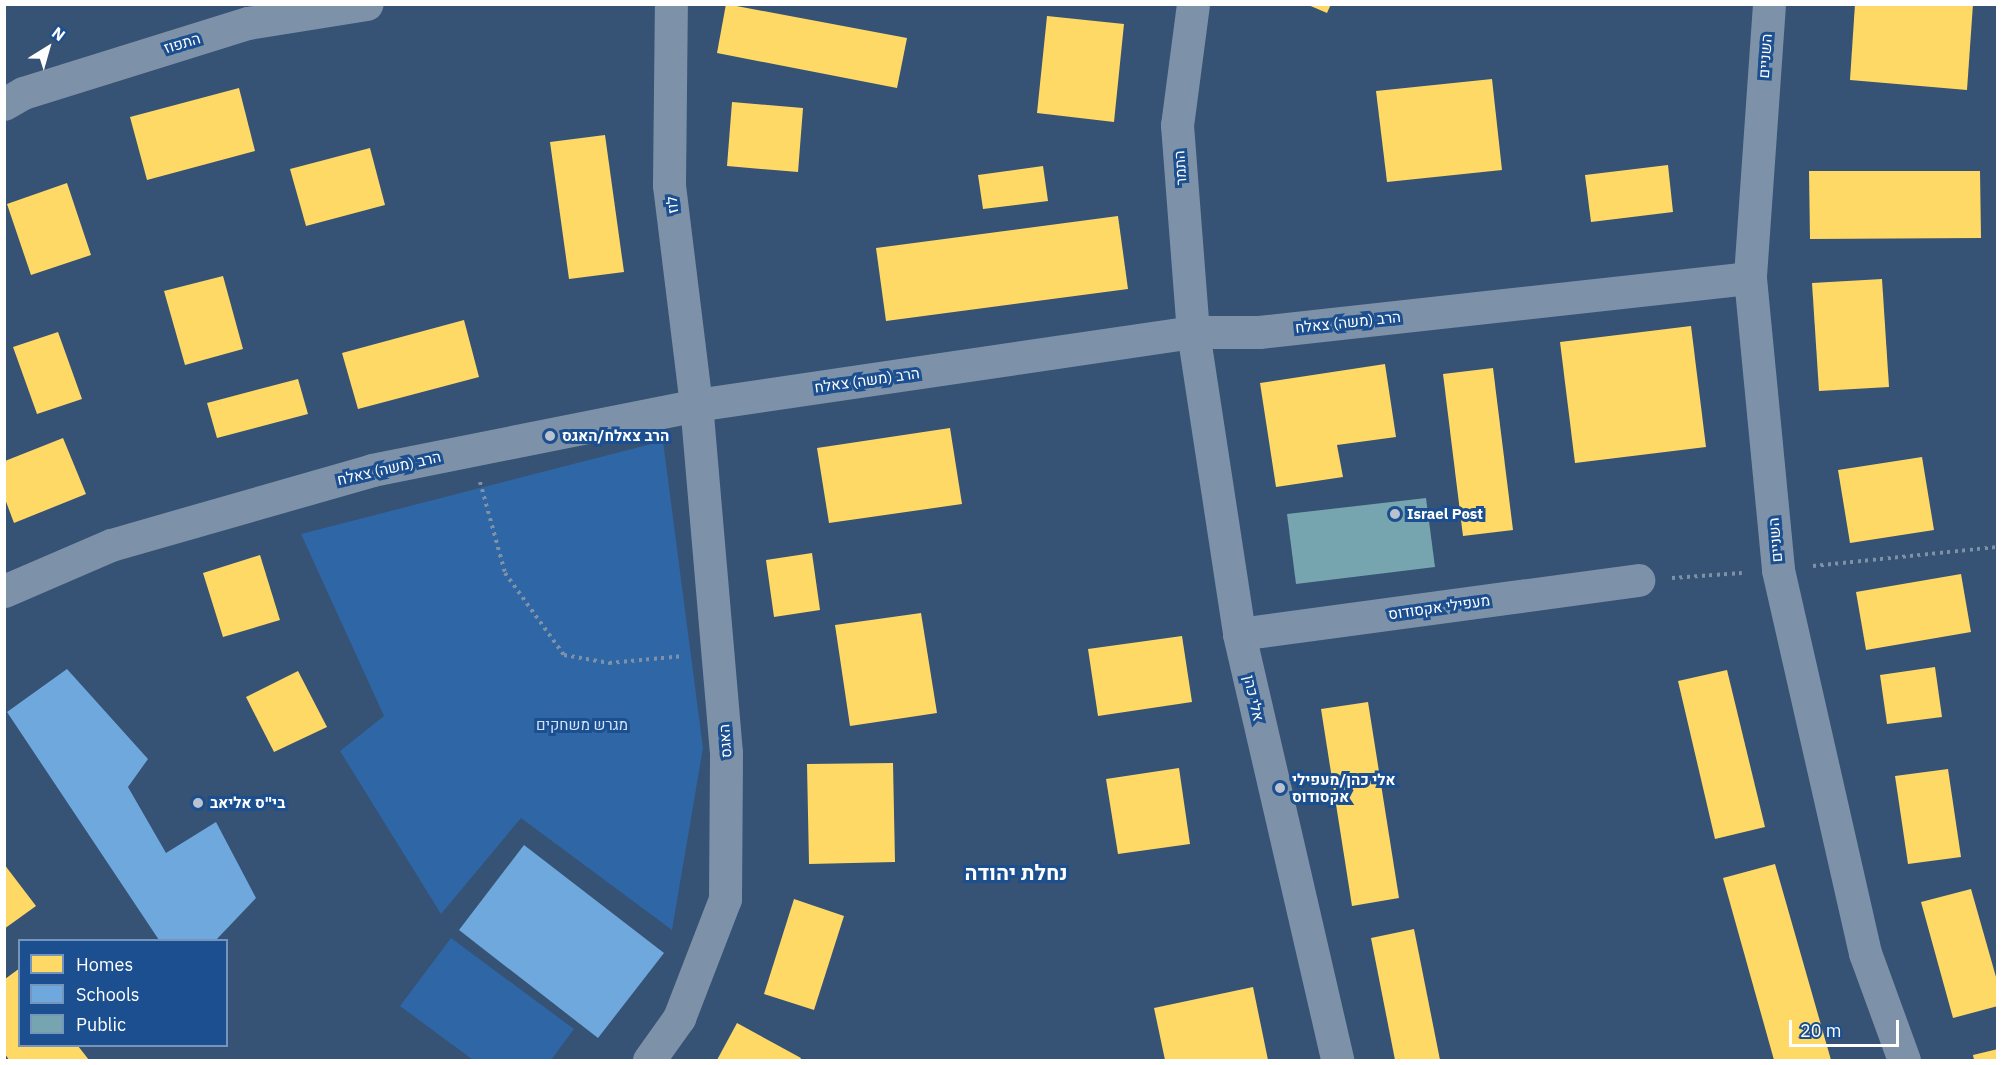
<!DOCTYPE html>
<meta charset="utf-8">
<style>
body{margin:0}
#map{position:relative;width:2002px;height:1065px;overflow:hidden;background:#365274;font-family:"IBM Plex Sans",Heebo,sans-serif}
div>[style]{position:absolute}
[style*='--x']{left:calc(var(--x)*1px);top:calc(var(--y)*1px);width:calc(var(--w)*1px);rotate:calc(var(--a)*1deg)}
.green>*{inset:0;background:#2f66a5}
.homes>*{inset:0;background:#ffd966}
.schools>*{inset:0;background:#6fa8dc}
.public>*{inset:0;background:#76a5af}
.path>*{height:4px;margin-top:-2px;transform-origin:0;background:repeating-linear-gradient(90deg,#7d92a8 0 3px,transparent 0 7.5px)}
.minor>*{height:33px;margin:-16.5px;padding:0 16.5px;transform-origin:16.5px;border-radius:16.5px;background:#7d92a8}
.tertiary>*{height:33px;margin:-16.5px;padding:0 16.5px;transform-origin:16.5px;border-radius:16.5px;background:#7d92a8}
.dots>*{width:16px;height:16px;translate:-50% -50%;box-sizing:border-box;border:3px solid #1b4f8f;border-radius:50%}
span{translate:-50% -50%;white-space:nowrap;text-align:center;line-height:1.15;-webkit-text-stroke:6px #1b4f8f;paint-order:stroke}
.street-label{font-size:15px;color:#fff}
.poi-label{font-size:15px;color:#fff;font-weight:700}
.left{translate:0 -50%;text-align:left}
.park-label{font-size:15px;color:#cfe3fa}
.district-label{font-size:21px;color:#fff;font-weight:700}
.frame{position:absolute;inset:0;border:6px solid #fff;pointer-events:none}
.legend{position:absolute;left:18px;top:939px;width:210px;height:108px;box-sizing:border-box;background:#1b4f8f;border:2px solid #7695bc;margin:0;padding:8px 10px;list-style:none;font-size:18px;color:#fff}
.legend li{display:flex;align-items:center;gap:12px;height:30px}
.legend b{width:30px;border:2px solid #7695bc}
.north{position:absolute;left:18px;top:18px;width:60px;height:60px;-webkit-text-stroke:4px #1b4f8f;paint-order:stroke;rotate:37deg;font-size:16px;font-weight:700;line-height:24px;text-align:center;color:#fff}
.north::after{content:'';display:block;margin:auto;width:21px;height:27px;background:#fff;clip-path:polygon(50% 0,100% 100%,50% 72%,0 100%)}
.scale{position:absolute;left:1789px;top:1020px;width:110px;height:27px;box-sizing:border-box;border:3px solid #fff;border-top:0;padding-left:8px;font-size:18px;line-height:21px;white-space:nowrap;color:#fff;-webkit-text-stroke:4px #1b4f8f;paint-order:stroke}
</style>
<div id="map">
<div class="green">
<div style="clip-path:polygon(663px 441px,703px 748px,672px 930px,521px 818px,441px 914px,340px 751px,384px 716px,301px 534px)"></div>
<div style="clip-path:polygon(451px 938px,574px 1029px,551px 1060px,473px 1060px,400px 1006px)"></div>
</div>
<div class="homes">
<div style="clip-path:polygon(726px 4px,907px 38px,897px 88px,717px 53px)"></div>
<div style="clip-path:polygon(1306px 4px,1331px 4px,1327px 13px)"></div>
<div style="clip-path:polygon(1855px 4px,1973px 4px,1967px 90px,1850px 80px)"></div>
<div style="clip-path:polygon(1047px 16px,1124px 24px,1114px 122px,1037px 113px)"></div>
<div style="clip-path:polygon(1492px 79px,1502px 170px,1387px 182px,1376px 91px)"></div>
<div style="clip-path:polygon(239px 88px,255px 151px,147px 180px,130px 117px)"></div>
<div style="clip-path:polygon(732px 102px,803px 108px,798px 172px,727px 166px)"></div>
<div style="clip-path:polygon(605px 135px,624px 272px,569px 279px,550px 142px)"></div>
<div style="clip-path:polygon(370px 148px,385px 205px,306px 226px,290px 169px)"></div>
<div style="clip-path:polygon(1668px 165px,1673px 212px,1591px 222px,1585px 175px)"></div>
<div style="clip-path:polygon(1043px 166px,1048px 201px,983px 209px,978px 175px)"></div>
<div style="clip-path:polygon(1809px 171px,1980px 171px,1981px 238px,1810px 239px)"></div>
<div style="clip-path:polygon(67px 183px,91px 255px,31px 275px,7px 204px)"></div>
<div style="clip-path:polygon(1118px 216px,1128px 289px,886px 321px,876px 248px)"></div>
<div style="clip-path:polygon(223px 276px,243px 349px,185px 365px,164px 291px)"></div>
<div style="clip-path:polygon(1882px 279px,1889px 387px,1819px 391px,1812px 283px)"></div>
<div style="clip-path:polygon(464px 320px,479px 377px,358px 409px,342px 353px)"></div>
<div style="clip-path:polygon(1691px 326px,1706px 447px,1575px 463px,1560px 342px)"></div>
<div style="clip-path:polygon(58px 332px,82px 399px,37px 414px,13px 347px)"></div>
<div style="clip-path:polygon(1385px 364px,1396px 437px,1337px 445px,1343px 477px,1276px 487px,1260px 383px)"></div>
<div style="clip-path:polygon(1493px 368px,1513px 530px,1463px 536px,1443px 374px)"></div>
<div style="clip-path:polygon(298px 379px,308px 414px,217px 438px,207px 403px)"></div>
<div style="clip-path:polygon(950px 428px,962px 504px,829px 523px,817px 448px)"></div>
<div style="clip-path:polygon(63px 438px,86px 494px,14px 523px,5px 499px,5px 461px)"></div>
<div style="clip-path:polygon(1922px 457px,1934px 530px,1850px 543px,1838px 470px)"></div>
<div style="clip-path:polygon(812px 553px,820px 610px,774px 617px,766px 560px)"></div>
<div style="clip-path:polygon(260px 555px,280px 620px,223px 637px,203px 573px)"></div>
<div style="clip-path:polygon(1961px 574px,1971px 632px,1866px 650px,1856px 592px)"></div>
<div style="clip-path:polygon(921px 613px,937px 713px,850px 726px,835px 625px)"></div>
<div style="clip-path:polygon(1182px 636px,1192px 702px,1098px 716px,1088px 649px)"></div>
<div style="clip-path:polygon(1935px 667px,1942px 717px,1887px 724px,1880px 675px)"></div>
<div style="clip-path:polygon(1727px 670px,1765px 827px,1715px 839px,1678px 681px)"></div>
<div style="clip-path:polygon(298px 671px,327px 727px,274px 752px,246px 697px)"></div>
<div style="clip-path:polygon(1368px 702px,1399px 898px,1352px 906px,1321px 709px)"></div>
<div style="clip-path:polygon(893px 763px,895px 862px,809px 864px,807px 764px)"></div>
<div style="clip-path:polygon(1179px 768px,1190px 844px,1118px 854px,1106px 779px)"></div>
<div style="clip-path:polygon(1948px 769px,1961px 857px,1908px 864px,1895px 776px)"></div>
<div style="clip-path:polygon(4px 864px,36px 906px,4px 929px)"></div>
<div style="clip-path:polygon(1775px 864px,1831px 1060px,1774px 1060px,1723px 878px)"></div>
<div style="clip-path:polygon(1971px 889px,1998px 984px,1998px 1006px,1953px 1018px,1921px 902px)"></div>
<div style="clip-path:polygon(794px 899px,844px 916px,814px 1010px,764px 994px)"></div>
<div style="clip-path:polygon(1414px 929px,1440px 1060px,1395px 1060px,1371px 938px)"></div>
<div style="clip-path:polygon(20px 968px,20px 1046px,78px 1046px,89px 1060px,9px 1060px,5px 1054px,5px 979px)"></div>
<div style="clip-path:polygon(1253px 987px,1268px 1060px,1165px 1060px,1154px 1008px)"></div>
<div style="clip-path:polygon(737px 1023px,801px 1058px,800px 1060px,717px 1060px)"></div>
<div style="clip-path:polygon(1998px 1049px,1998px 1060px,1974px 1060px,1973px 1055px)"></div>
</div>
<div class="schools">
<div style="clip-path:polygon(67px 669px,148px 759px,128px 787px,166px 853px,216px 822px,256px 898px,216px 940px,159px 940px,7px 712px)"></div>
<div style="clip-path:polygon(524px 845px,664px 953px,598px 1038px,459px 930px)"></div>
</div>
<div class="public">
<div style="clip-path:polygon(1426px 498px,1435px 567px,1296px 584px,1287px 514px)"></div>
</div>
<div class="path">
<div style="--x:480;--y:482;--w:94;--a:74.6"></div>
<div style="--x:505;--y:573;--w:101;--a:54.3"></div>
<div style="--x:564;--y:655;--w:46;--a:10.1"></div>
<div style="--x:609;--y:663;--w:75;--a:-5.3"></div>
<div style="--x:1813;--y:566;--w:186;--a:-5.9"></div>
<div style="--x:1672;--y:578;--w:70;--a:-4.1"></div>
</div>
<div class="minor">
<div style="--x:1193;--y:4;--w:122;--a:97.5"></div>
<div style="--x:1177;--y:125;--w:208;--a:85.6"></div>
<div style="--x:1193;--y:332;--w:66;--a:0"></div>
<div style="--x:1259;--y:332;--w:494;--a:-6.3"></div>
<div style="--x:1769;--y:4;--w:275;--a:94"></div>
<div style="--x:1750;--y:278;--w:293;--a:84.5"></div>
<div style="--x:1778;--y:570;--w:393;--a:77.2"></div>
<div style="--x:1865;--y:953;--w:114;--a:70"></div>
<div style="--x:4;--y:104;--w:22;--a:-30"></div>
<div style="--x:23;--y:93;--w:236;--a:-17.3"></div>
<div style="--x:248;--y:23;--w:120;--a:-9.1"></div>
<div style="--x:1239;--y:634;--w:403;--a:-7.7"></div>
<div style="--x:649;--y:1060;--w:52;--a:-54.5"></div>
<div style="--x:679;--y:1018;--w:128;--a:-68.9"></div>
<div style="--x:725;--y:899;--w:146;--a:-89.6"></div>
<div style="--x:726;--y:753;--w:349;--a:-94.9"></div>
<div style="--x:696;--y:405;--w:222;--a:-97"></div>
<div style="--x:669;--y:185;--w:181;--a:-89.4"></div>
</div>
<div class="tertiary">
<div style="--x:4;--y:591;--w:116;--a:-23.3"></div>
<div style="--x:111;--y:545;--w:272;--a:-16"></div>
<div style="--x:372;--y:470;--w:330;--a:-11.3"></div>
<div style="--x:696;--y:405;--w:502;--a:-8.36"></div>
<div style="--x:1193;--y:332;--w:305;--a:81.3"></div>
<div style="--x:1239;--y:634;--w:437;--a:77"></div>
</div>
<div class="dots">
<div style="left:550px;top:436px;background:#b9c2ce"></div>
<div style="left:1395px;top:514px;background:#b9c2ce"></div>
<div style="left:1280px;top:788px;background:#b9c2ce"></div>
<div style="left:198px;top:803px;background:#b9c2ce"></div>
</div>
<div class="street-label">
<span style="left:182px;top:43px;rotate:-17deg">התפוז</span>
<span style="left:1765px;top:56px;rotate:-86deg">השניים</span>
<span style="left:1180px;top:168px;rotate:-94deg">התמר</span>
<span style="left:672px;top:205px;rotate:-96deg">לוז</span>
<span style="left:1348px;top:322px;rotate:-6deg">הרב (משה) צאלח</span>
<span style="left:867px;top:380px;rotate:-8deg">הרב (משה) צאלח</span>
<span style="left:389px;top:468px;rotate:-13deg">הרב (משה) צאלח</span>
<span style="left:1775px;top:540px;rotate:-95deg">השניים</span>
<span style="left:1439px;top:607px;rotate:-8deg">מעפילי אקסודוס</span>
<span style="left:1254px;top:698px;rotate:77deg">אלי כהן</span>
<span style="left:725px;top:741px;rotate:-94deg">האגס</span>
</div>
<div class="poi-label">
<span class="left" style="left:562px;top:436px">הרב צאלח/האגס</span>
<span class="left" style="left:1407px;top:514px">Israel Post</span>
<span class="left" style="left:1292px;top:788px">אלי כהן/מעפילי<br>אקסודוס</span>
<span class="left" style="left:210px;top:803px">בי"ס אליאב</span>
</div>
<div class="park-label">
<span style="left:582px;top:725px">מגרש משחקים</span>
</div>
<div class="district-label">
<span style="left:1016px;top:872px">נחלת יהודה</span>
</div>
<div class="frame"></div>
<ul class="legend">
<li><b style="height:16px;background:#ffd966"></b>Homes</li>
<li><b style="height:16px;background:#6fa8dc"></b>Schools</li>
<li><b style="height:16px;background:#76a5af"></b>Public</li>
</ul>
<div class="north">N</div>
<div class="scale">20 m</div>
</div>
